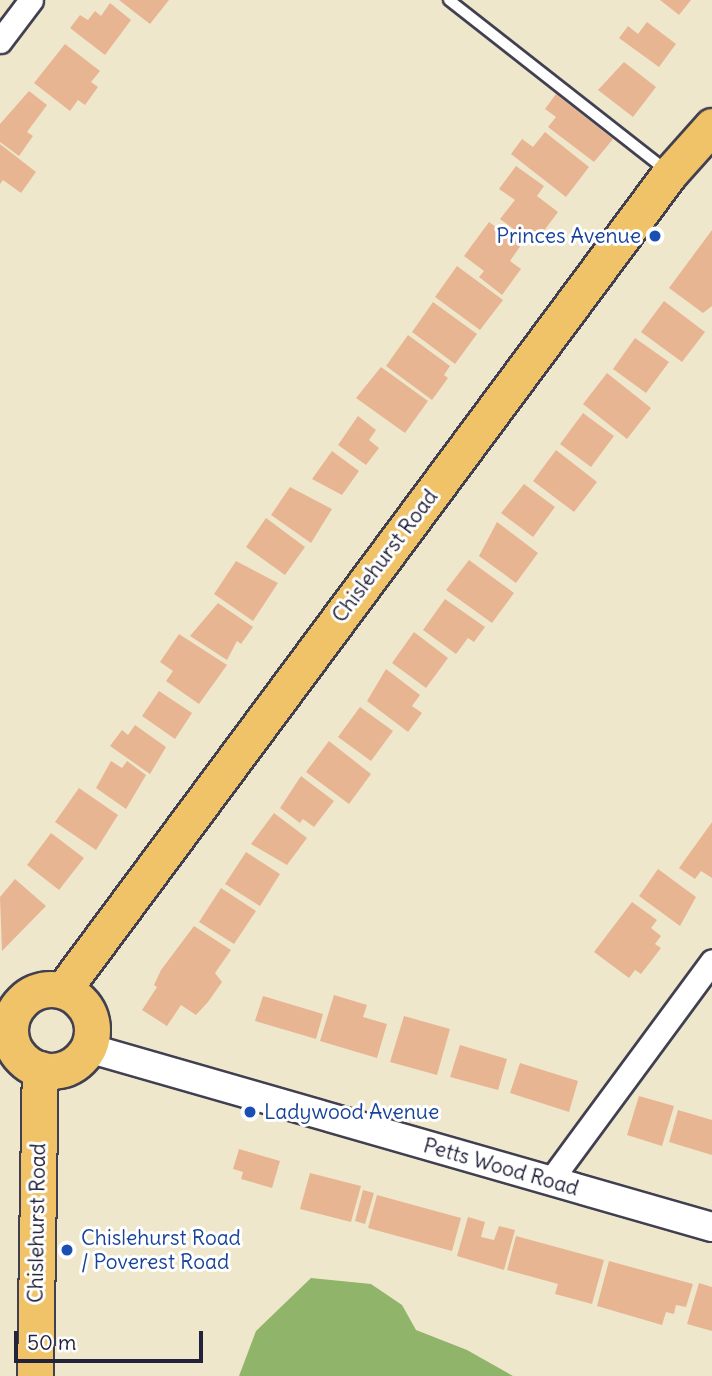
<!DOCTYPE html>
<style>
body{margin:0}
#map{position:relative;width:712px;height:1376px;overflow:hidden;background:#efe7cc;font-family:Delius,sans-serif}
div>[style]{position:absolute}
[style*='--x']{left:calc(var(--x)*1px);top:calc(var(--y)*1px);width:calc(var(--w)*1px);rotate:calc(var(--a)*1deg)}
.forest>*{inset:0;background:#90b469}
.building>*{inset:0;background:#e8b593}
.roads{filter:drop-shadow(2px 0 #414051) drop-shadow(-2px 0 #414051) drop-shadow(0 2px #414051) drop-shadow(0 -2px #414051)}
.service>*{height:10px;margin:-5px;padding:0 5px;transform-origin:5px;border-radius:5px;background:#fff}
.minor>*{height:23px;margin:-11.5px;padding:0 11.5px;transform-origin:11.5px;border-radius:11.5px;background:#fff}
.tertiary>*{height:28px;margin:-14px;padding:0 14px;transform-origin:14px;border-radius:14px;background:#fff}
.primary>*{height:35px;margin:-17.5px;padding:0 17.5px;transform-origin:17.5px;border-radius:17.5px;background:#f0c369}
.primary>.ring{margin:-17.5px;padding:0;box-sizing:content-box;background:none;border:35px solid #f0c369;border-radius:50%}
.dots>*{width:19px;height:19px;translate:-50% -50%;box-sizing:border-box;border:4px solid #fff;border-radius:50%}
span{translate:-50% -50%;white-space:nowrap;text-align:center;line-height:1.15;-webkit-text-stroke:6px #fff;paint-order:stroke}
.transit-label{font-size:21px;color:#164399}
.right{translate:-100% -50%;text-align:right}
.left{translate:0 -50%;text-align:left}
.street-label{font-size:21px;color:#22223b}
.scale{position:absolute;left:14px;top:1331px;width:189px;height:32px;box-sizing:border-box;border:4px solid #22223b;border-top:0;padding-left:9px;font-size:21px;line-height:24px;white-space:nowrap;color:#22223b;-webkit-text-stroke:5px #fff;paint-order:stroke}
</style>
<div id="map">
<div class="forest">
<div style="clip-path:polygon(311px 1278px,371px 1284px,402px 1305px,416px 1330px,467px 1350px,513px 1376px,239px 1376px,256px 1331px)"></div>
</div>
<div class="building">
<div style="clip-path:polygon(119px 0,169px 0,150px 24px)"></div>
<div style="clip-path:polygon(660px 0,691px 0,679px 15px)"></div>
<div style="clip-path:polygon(110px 3px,131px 20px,105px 55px,70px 28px,80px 15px,88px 20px,95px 11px,101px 16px)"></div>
<div style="clip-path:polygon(647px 22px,676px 44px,659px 67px,619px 38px,628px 26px,638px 34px)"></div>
<div style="clip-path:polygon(65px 44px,100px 71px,91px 82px,98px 87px,85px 105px,78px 100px,70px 111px,34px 83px)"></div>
<div style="clip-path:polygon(624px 62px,656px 87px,633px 117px,598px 90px)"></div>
<div style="clip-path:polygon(29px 91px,47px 105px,27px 132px,33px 136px,19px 156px,0 142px,0 124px)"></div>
<div style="clip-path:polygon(556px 94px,613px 139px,594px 162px,548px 127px,556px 117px,545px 109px)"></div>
<div style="clip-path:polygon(545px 132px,589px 167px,566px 197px,511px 154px,522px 139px,533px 147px)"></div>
<div style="clip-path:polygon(0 144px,36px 172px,21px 193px,3px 180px,0 184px)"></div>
<div style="clip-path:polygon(516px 166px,544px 186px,537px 196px,558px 212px,534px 244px,500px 219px,515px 200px,499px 189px)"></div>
<div style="clip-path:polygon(489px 222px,521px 245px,510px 261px,521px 269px,502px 295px,479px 277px,484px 271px,464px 256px)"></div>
<div style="clip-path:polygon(712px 230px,712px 306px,703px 313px,669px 288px)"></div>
<div style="clip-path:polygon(457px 266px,503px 300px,480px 330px,435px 297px)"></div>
<div style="clip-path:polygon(664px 301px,705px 332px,682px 362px,641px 332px)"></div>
<div style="clip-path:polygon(433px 302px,477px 334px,455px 364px,412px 332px)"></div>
<div style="clip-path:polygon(408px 335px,450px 366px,444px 375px,448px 378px,432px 400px,386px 366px)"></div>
<div style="clip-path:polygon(635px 338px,669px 362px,646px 393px,613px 369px)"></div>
<div style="clip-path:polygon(381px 367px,428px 401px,405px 433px,356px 398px)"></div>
<div style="clip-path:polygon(607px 373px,651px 408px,627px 439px,583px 404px)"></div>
<div style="clip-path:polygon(583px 413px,614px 436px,591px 467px,560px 444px)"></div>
<div style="clip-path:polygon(358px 416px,376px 430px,369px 440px,379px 448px,366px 465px,338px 445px)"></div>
<div style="clip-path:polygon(556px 450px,597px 482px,574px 512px,533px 481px)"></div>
<div style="clip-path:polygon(332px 451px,359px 471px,342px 495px,312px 479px)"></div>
<div style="clip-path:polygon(524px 484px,555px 507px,533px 537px,501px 513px)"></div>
<div style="clip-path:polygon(290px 487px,332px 509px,311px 543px,271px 515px)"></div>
<div style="clip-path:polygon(266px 518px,305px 547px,285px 575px,246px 547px)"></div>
<div style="clip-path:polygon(497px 522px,538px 553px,516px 583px,479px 556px)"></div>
<div style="clip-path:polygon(469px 560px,514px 593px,492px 623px,446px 590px)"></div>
<div style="clip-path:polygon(236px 561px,278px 583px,253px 621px,214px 594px)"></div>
<div style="clip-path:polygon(445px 599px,485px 627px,474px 642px,468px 638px,456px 654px,423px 630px)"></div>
<div style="clip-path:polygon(218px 603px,253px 627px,241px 644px,237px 641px,227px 660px,190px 636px)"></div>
<div style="clip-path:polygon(414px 632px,448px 658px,426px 688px,392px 663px)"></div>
<div style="clip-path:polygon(179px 634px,227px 665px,199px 704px,166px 681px,173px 671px,160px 662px)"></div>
<div style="clip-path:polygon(386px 669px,420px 695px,412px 706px,422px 713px,408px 732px,367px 701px)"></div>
<div style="clip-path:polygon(159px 691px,192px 713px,175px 739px,142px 716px)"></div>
<div style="clip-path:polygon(360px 707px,393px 731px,371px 761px,338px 737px)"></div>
<div style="clip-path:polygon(135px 725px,166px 747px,150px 774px,110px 746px,122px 730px,128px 735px)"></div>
<div style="clip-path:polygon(329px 741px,371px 774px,349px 804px,306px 772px)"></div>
<div style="clip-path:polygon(111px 761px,122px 768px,127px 761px,146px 775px,126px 809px,96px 788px)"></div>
<div style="clip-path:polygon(301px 776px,334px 801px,314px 827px,303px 819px,300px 823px,280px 808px)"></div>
<div style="clip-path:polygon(79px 788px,118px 815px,96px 850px,55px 822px)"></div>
<div style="clip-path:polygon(274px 813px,307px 838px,287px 865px,251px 844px)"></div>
<div style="clip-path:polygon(712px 822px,712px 878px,701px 871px,695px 879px,679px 868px)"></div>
<div style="clip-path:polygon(51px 833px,84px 858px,59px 890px,27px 865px)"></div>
<div style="clip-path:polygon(246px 852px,280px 874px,260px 906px,225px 884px)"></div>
<div style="clip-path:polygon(658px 869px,696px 897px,680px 926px,639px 896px)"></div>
<div style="clip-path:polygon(15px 879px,46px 906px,2px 951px,0 897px)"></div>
<div style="clip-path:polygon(221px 888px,256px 911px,234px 944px,199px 922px)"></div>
<div style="clip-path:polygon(632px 902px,657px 920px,651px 928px,661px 936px,655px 944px,661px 948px,641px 974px,635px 970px,629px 978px,594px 952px)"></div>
<div style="clip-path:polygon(194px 926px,231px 950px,215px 973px,222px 982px,208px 1002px,196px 1015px,181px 1005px,167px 1026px,142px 1010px,157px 987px,154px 985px,161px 970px)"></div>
<div style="clip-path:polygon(334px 995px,367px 1005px,363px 1017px,387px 1024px,377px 1058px,320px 1041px)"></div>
<div style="clip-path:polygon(263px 996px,323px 1014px,316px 1039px,255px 1021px)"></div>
<div style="clip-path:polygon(404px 1016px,450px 1029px,437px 1075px,390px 1062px)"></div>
<div style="clip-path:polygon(460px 1045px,507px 1059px,498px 1090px,450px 1077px)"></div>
<div style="clip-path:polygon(520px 1063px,578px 1081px,569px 1112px,510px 1093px)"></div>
<div style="clip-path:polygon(639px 1096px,674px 1106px,662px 1146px,627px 1135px)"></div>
<div style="clip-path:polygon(678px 1110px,712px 1120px,712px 1155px,669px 1142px)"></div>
<div style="clip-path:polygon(239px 1149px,280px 1161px,272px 1188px,241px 1179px,243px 1172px,233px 1169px)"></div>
<div style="clip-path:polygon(310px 1173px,361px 1186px,351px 1222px,300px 1209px)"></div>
<div style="clip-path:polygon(363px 1190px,374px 1193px,365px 1224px,355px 1221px)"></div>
<div style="clip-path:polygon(377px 1195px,461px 1218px,452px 1251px,368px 1228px)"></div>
<div style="clip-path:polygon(468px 1217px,485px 1222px,481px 1237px,494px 1240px,499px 1226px,515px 1230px,504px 1270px,457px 1256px)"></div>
<div style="clip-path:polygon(516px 1236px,604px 1260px,592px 1304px,555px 1294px,558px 1284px,507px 1270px)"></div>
<div style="clip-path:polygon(609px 1261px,693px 1284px,686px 1307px,676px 1305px,674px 1314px,666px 1312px,662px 1325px,597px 1306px)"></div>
<div style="clip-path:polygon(699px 1283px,712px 1287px,712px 1331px,687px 1324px)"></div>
</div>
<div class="roads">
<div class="service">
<div style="--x:449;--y:0;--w:277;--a:38.1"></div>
</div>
<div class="minor">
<div style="--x:0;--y:41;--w:51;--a:-52.9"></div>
<div style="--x:550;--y:1181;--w:273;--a:-53.6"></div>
</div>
<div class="tertiary">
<div style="--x:0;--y:1017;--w:11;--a:27"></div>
<div style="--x:88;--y:1048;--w:649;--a:16.01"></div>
</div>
<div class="primary">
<div class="ring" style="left:10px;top:989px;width:47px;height:47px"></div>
<div style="--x:63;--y:990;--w:1018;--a:-53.39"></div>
<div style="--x:670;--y:173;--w:63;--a:-48.2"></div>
<div style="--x:35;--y:1376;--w:307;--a:-89.1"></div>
</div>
</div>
<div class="dots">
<div style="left:655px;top:236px;background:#1a4fb4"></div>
<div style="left:250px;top:1112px;background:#1a4fb4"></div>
<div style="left:67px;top:1250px;background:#1a4fb4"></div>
</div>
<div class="transit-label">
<span class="right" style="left:641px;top:236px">Princes Avenue</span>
<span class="left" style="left:264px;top:1112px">Ladywood Avenue</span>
<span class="left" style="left:81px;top:1250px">Chislehurst Road<br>/ Poverest Road</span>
</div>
<div class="street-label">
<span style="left:385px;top:556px;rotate:-53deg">Chislehurst Road</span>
<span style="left:501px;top:1167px;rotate:16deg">Petts Wood Road</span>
<span style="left:37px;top:1223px;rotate:-89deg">Chislehurst Road</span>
</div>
<div class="scale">50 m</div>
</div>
